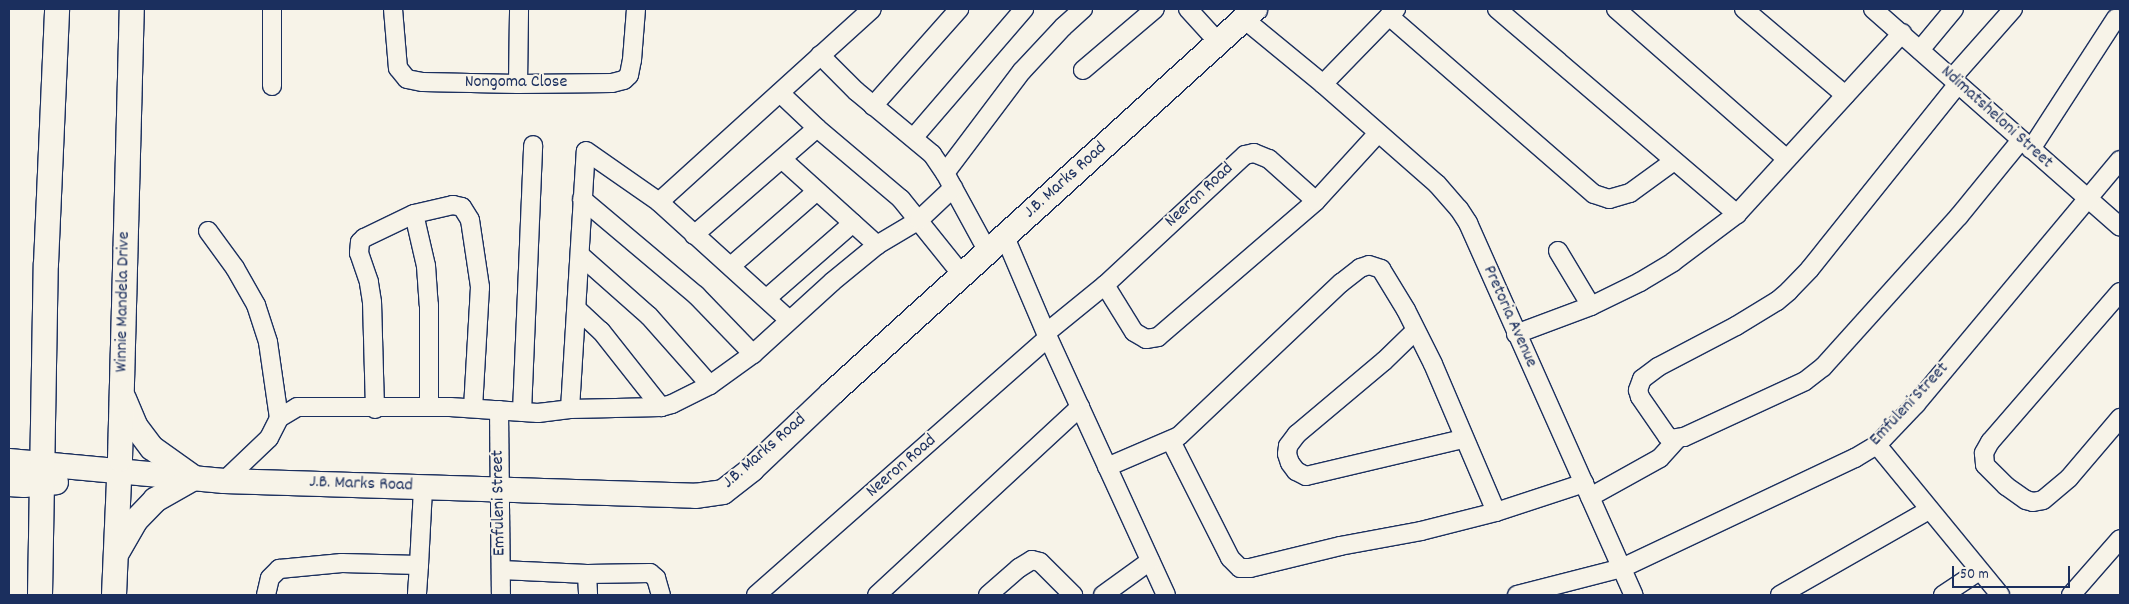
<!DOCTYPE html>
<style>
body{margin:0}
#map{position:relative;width:2129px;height:604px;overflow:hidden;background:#f7f3e8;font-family:Dekko,sans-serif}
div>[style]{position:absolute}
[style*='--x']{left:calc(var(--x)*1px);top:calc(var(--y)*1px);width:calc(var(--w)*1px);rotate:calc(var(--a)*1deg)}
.roads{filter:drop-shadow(1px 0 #1b2f5e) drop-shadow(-1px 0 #1b2f5e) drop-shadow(0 1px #1b2f5e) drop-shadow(0 -1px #1b2f5e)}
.street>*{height:18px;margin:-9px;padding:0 9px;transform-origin:9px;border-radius:9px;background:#f7f3e8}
.secondary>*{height:24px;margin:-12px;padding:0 12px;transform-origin:12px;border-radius:12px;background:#f7f3e8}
span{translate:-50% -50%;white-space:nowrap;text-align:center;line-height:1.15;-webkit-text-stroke:4px #f7f3e8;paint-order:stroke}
.street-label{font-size:18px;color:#1b2f5e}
.frame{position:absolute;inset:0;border:10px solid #1b2f5e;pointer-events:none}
.scale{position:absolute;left:1952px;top:566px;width:118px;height:22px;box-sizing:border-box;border:2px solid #1b2f5e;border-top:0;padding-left:6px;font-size:15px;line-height:18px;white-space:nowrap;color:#1b2f5e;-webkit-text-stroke:4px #f7f3e8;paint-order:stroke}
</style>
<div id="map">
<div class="roads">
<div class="street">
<div style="--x:272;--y:9;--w:77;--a:90"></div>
<div style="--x:393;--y:9;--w:59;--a:85.2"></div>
<div style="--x:398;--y:68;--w:14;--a:51"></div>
<div style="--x:407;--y:79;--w:16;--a:11"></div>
<div style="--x:423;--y:82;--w:95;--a:1.2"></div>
<div style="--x:518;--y:84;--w:94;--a:-0.6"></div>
<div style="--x:612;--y:83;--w:12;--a:-14"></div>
<div style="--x:624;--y:80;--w:7;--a:-45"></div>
<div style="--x:629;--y:75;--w:15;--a:-79"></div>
<div style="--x:632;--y:60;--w:51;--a:-85.5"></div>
<div style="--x:1188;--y:9;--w:45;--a:47.7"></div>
<div style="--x:1497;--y:9;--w:316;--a:40.5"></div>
<div style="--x:1616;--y:9;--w:227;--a:41.3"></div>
<div style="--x:1744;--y:9;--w:133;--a:40.4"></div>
<div style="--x:1873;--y:9;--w:329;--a:41.4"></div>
<div style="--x:1389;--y:16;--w:271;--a:41"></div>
<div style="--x:1594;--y:194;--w:16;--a:18"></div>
<div style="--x:1609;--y:199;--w:22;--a:-16"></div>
<div style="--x:1630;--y:193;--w:54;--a:-36"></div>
<div style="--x:1244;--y:19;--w:102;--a:39.4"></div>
<div style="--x:1323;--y:84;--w:152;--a:41.3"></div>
<div style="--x:1437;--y:184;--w:33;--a:49"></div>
<div style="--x:1459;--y:209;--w:17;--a:57"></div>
<div style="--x:1468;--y:223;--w:407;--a:66"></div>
<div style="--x:1920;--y:50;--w:53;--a:-50.3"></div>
<div style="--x:820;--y:55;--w:51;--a:45"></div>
<div style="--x:856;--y:91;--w:99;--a:39.7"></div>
<div style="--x:932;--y:154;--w:23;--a:56"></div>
<div style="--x:945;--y:173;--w:90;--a:61.4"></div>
<div style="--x:1083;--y:70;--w:94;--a:-40.3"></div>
<div style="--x:1952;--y:78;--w:92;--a:-48.5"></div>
<div style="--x:518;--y:84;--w:75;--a:-89.2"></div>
<div style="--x:1323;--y:84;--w:105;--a:-45.8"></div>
<div style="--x:1958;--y:84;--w:237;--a:128.7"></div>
<div style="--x:1810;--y:269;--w:30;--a:134"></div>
<div style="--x:1789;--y:291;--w:16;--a:140"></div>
<div style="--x:1777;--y:301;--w:48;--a:148.6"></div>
<div style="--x:1736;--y:326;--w:88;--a:152.3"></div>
<div style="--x:1658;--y:367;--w:20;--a:143"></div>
<div style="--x:1642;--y:379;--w:12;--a:110"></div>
<div style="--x:1638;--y:390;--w:7;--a:74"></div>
<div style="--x:1640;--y:397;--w:47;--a:55.3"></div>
<div style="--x:1667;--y:436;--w:5;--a:37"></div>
<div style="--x:1671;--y:439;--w:13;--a:-9"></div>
<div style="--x:1684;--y:437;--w:133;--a:-24.8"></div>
<div style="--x:1805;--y:381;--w:23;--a:-38"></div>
<div style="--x:1823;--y:367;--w:203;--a:-48"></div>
<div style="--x:1959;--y:216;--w:98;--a:-50.8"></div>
<div style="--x:780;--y:93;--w:51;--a:43.4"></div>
<div style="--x:817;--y:128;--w:110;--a:40.2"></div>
<div style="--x:901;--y:199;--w:97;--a:51.2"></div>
<div style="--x:873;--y:106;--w:130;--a:-48.4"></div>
<div style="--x:914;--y:137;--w:169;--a:-49.3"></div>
<div style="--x:2031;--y:149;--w:156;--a:-57"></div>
<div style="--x:783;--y:160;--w:127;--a:42.1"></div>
<div style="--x:945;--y:173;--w:128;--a:-53"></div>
<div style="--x:1022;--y:71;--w:60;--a:-47"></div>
<div style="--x:1063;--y:27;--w:27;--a:-42"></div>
<div style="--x:582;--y:199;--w:149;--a:40.1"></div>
<div style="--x:696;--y:295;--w:82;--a:46"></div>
<div style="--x:659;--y:202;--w:287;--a:-42.2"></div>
<div style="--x:414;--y:214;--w:53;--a:77"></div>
<div style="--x:426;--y:266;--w:39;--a:86"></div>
<div style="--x:429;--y:305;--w:102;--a:90"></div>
<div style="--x:208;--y:231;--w:46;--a:53.9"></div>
<div style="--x:235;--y:268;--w:43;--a:60.4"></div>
<div style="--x:256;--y:305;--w:39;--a:72"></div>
<div style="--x:268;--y:342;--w:77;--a:81.8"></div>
<div style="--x:694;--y:235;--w:163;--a:-41"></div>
<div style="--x:1005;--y:237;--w:104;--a:66.9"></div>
<div style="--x:1046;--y:333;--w:288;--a:65.4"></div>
<div style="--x:1558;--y:251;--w:64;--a:59"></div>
<div style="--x:580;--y:255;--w:92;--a:41.5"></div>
<div style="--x:649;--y:316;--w:92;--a:48.5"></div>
<div style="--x:731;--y:266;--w:114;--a:-41.1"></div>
<div style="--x:1105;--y:285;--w:55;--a:58.3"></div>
<div style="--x:1134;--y:332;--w:14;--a:30"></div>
<div style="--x:1146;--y:339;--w:12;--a:-9"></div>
<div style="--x:1158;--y:337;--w:208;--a:-40.7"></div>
<div style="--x:1316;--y:201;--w:92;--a:-47.6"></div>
<div style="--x:2120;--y:292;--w:198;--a:130.9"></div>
<div style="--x:1990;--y:442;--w:13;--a:119"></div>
<div style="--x:1984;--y:453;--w:12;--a:85"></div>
<div style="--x:1985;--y:465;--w:30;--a:45"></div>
<div style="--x:2006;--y:486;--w:24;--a:35"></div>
<div style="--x:2026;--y:500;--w:7;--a:16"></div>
<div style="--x:2033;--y:502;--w:10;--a:-11"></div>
<div style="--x:2043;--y:500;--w:34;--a:-40"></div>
<div style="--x:2069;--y:478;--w:79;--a:-49.6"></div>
<div style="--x:767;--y:298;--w:114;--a:-41.1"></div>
<div style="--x:577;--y:309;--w:33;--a:43"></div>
<div style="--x:601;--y:331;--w:97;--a:51.7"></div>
<div style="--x:1415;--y:331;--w:43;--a:135.9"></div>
<div style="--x:1384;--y:361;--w:114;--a:140"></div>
<div style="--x:1297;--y:434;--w:15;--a:127"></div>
<div style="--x:1288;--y:446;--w:8;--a:97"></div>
<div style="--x:1287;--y:454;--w:9;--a:72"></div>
<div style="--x:1290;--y:463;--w:10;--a:53"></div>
<div style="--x:1296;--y:471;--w:11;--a:27"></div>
<div style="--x:1306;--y:476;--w:161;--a:-13.3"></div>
<div style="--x:1046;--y:333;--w:76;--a:-39.1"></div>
<div style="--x:1105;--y:285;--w:191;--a:-42.9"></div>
<div style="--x:1245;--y:155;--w:9;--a:-13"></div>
<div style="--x:1254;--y:153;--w:16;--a:22"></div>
<div style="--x:1269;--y:159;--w:63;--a:41.8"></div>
<div style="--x:1516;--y:334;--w:80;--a:-20.5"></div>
<div style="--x:1591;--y:306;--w:55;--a:-26.1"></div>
<div style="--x:1640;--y:282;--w:39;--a:-31"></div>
<div style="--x:1673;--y:262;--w:80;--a:-36.9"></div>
<div style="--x:1737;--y:214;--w:245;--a:-47.6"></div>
<div style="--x:375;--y:409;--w:107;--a:-91.6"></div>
<div style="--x:372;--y:302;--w:20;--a:-99"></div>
<div style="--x:369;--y:282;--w:31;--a:-109"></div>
<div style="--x:359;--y:253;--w:11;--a:-85"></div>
<div style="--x:360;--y:242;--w:6;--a:-45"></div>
<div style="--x:364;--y:238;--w:55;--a:-25.6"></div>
<div style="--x:414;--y:214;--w:40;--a:-13"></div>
<div style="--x:453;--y:205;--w:9;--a:13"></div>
<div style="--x:462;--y:207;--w:15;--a:58"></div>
<div style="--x:470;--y:220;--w:68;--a:81.5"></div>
<div style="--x:480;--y:287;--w:121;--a:93.3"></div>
<div style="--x:570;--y:409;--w:258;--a:-86.5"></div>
<div style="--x:586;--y:151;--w:89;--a:34.9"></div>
<div style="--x:659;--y:202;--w:176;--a:42.2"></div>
<div style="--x:499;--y:410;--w:185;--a:89.4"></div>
<div style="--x:522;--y:412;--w:267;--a:-87.6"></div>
<div style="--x:1171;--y:441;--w:131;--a:63.2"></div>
<div style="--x:1230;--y:558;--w:14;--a:45"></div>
<div style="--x:1240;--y:568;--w:10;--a:0"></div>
<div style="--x:1250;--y:568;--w:93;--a:-13.7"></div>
<div style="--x:1340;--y:546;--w:82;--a:-10.5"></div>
<div style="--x:1421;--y:531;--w:77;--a:-14.2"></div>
<div style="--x:1496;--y:512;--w:93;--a:-18.2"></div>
<div style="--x:1877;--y:445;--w:194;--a:50.6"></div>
<div style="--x:1107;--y:467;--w:78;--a:-23.3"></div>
<div style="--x:1179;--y:436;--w:223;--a:-43.4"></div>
<div style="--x:1341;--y:283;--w:24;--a:-38"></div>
<div style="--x:1360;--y:268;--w:9;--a:-18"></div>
<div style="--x:1369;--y:265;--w:13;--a:18"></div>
<div style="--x:1381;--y:269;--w:48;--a:58.6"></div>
<div style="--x:1406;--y:310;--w:60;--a:63.4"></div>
<div style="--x:1433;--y:364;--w:161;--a:66.9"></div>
<div style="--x:224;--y:481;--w:62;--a:-43.7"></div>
<div style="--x:269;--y:438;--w:22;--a:-63"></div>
<div style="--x:279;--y:418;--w:21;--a:-31"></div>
<div style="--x:297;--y:407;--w:153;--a:0"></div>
<div style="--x:450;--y:407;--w:88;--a:3.9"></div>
<div style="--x:538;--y:413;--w:32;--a:-7"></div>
<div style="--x:570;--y:409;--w:91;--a:-1.3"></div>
<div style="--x:661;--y:407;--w:11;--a:-15"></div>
<div style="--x:672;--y:404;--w:42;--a:-26.6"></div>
<div style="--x:710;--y:385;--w:53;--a:-35.8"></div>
<div style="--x:753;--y:354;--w:107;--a:-42.3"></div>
<div style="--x:832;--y:282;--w:58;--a:-39.4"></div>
<div style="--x:877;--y:245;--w:49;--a:-30.8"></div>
<div style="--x:919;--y:220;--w:47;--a:-43.3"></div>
<div style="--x:1590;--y:497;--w:80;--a:-29.1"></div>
<div style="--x:1660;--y:458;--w:25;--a:-48"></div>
<div style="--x:419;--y:565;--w:77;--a:-87"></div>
<div style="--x:501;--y:570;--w:86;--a:2.7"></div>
<div style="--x:587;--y:574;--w:63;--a:-0.9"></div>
<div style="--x:650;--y:573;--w:8;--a:40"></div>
<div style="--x:656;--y:578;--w:18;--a:74"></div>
<div style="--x:587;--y:574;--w:21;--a:87"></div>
<div style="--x:266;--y:595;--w:17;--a:-77"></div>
<div style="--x:270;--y:578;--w:13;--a:-45"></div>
<div style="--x:279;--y:569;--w:63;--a:-5.4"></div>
<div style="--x:342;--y:563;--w:77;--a:1.5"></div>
<div style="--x:419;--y:565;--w:30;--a:94"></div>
<div style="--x:756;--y:595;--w:389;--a:-41.4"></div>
<div style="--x:877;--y:595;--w:277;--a:-42.8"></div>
<div style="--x:988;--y:595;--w:41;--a:-41.1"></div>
<div style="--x:1019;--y:568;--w:15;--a:-32"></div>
<div style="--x:1032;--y:560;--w:8;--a:14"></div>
<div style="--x:1040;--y:562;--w:47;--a:45"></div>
<div style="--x:1103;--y:595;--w:58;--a:-35.9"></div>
<div style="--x:1517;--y:595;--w:108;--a:-14.4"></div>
<div style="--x:1622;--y:568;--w:258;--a:-25.3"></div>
<div style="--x:1855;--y:458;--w:26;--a:-31"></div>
<div style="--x:1877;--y:445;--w:57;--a:-46.4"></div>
<div style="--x:1916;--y:404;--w:318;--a:-50.1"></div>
<div style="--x:1780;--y:595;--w:172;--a:-29.7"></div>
<div style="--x:1943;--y:595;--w:43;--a:-33.7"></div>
<div style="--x:2071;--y:595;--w:74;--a:-48.8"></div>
</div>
<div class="secondary">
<div style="--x:124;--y:399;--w:30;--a:67"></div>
<div style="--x:136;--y:427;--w:26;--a:53"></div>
<div style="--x:152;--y:448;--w:47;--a:35.4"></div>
<div style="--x:9;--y:461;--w:216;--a:5.3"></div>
<div style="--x:224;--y:481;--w:471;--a:1.8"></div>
<div style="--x:695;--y:496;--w:28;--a:-8"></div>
<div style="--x:723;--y:492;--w:37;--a:-38"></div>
<div style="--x:752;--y:469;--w:109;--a:-43.5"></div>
<div style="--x:831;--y:394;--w:573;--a:-42.24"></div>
<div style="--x:9;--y:484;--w:15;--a:4"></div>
<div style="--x:24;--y:485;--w:32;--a:-5"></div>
<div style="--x:118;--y:551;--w:36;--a:-60"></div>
<div style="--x:136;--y:520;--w:28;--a:-46"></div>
<div style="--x:155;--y:500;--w:45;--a:-29.4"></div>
<div style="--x:40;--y:595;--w:331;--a:-89"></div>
<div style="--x:46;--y:264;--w:255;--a:-87.5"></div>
<div style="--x:114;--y:595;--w:136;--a:-87.5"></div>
<div style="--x:120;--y:459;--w:450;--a:-88.5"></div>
</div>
</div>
<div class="street-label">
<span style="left:516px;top:83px">Nongoma Close</span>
<span style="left:1996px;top:118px;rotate:42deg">Ndimatsheloni Street</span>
<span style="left:1066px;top:181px;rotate:-42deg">J.B. Marks Road</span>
<span style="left:1200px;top:196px;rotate:-43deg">Neeron Road</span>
<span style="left:124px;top:302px;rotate:-89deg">Winnie Mandela Drive</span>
<span style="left:1509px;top:317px;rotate:66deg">Pretoria Avenue</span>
<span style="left:1910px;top:405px;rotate:-47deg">Emfuleni Street</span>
<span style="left:765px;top:452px;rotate:-41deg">J.B. Marks Road</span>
<span style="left:902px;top:467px;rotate:-41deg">Neeron Road</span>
<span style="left:361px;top:485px;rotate:2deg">J.B. Marks Road</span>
<span style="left:500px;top:503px;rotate:-91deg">Emfuleni Street</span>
</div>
<div class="frame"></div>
<div class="scale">50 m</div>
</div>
